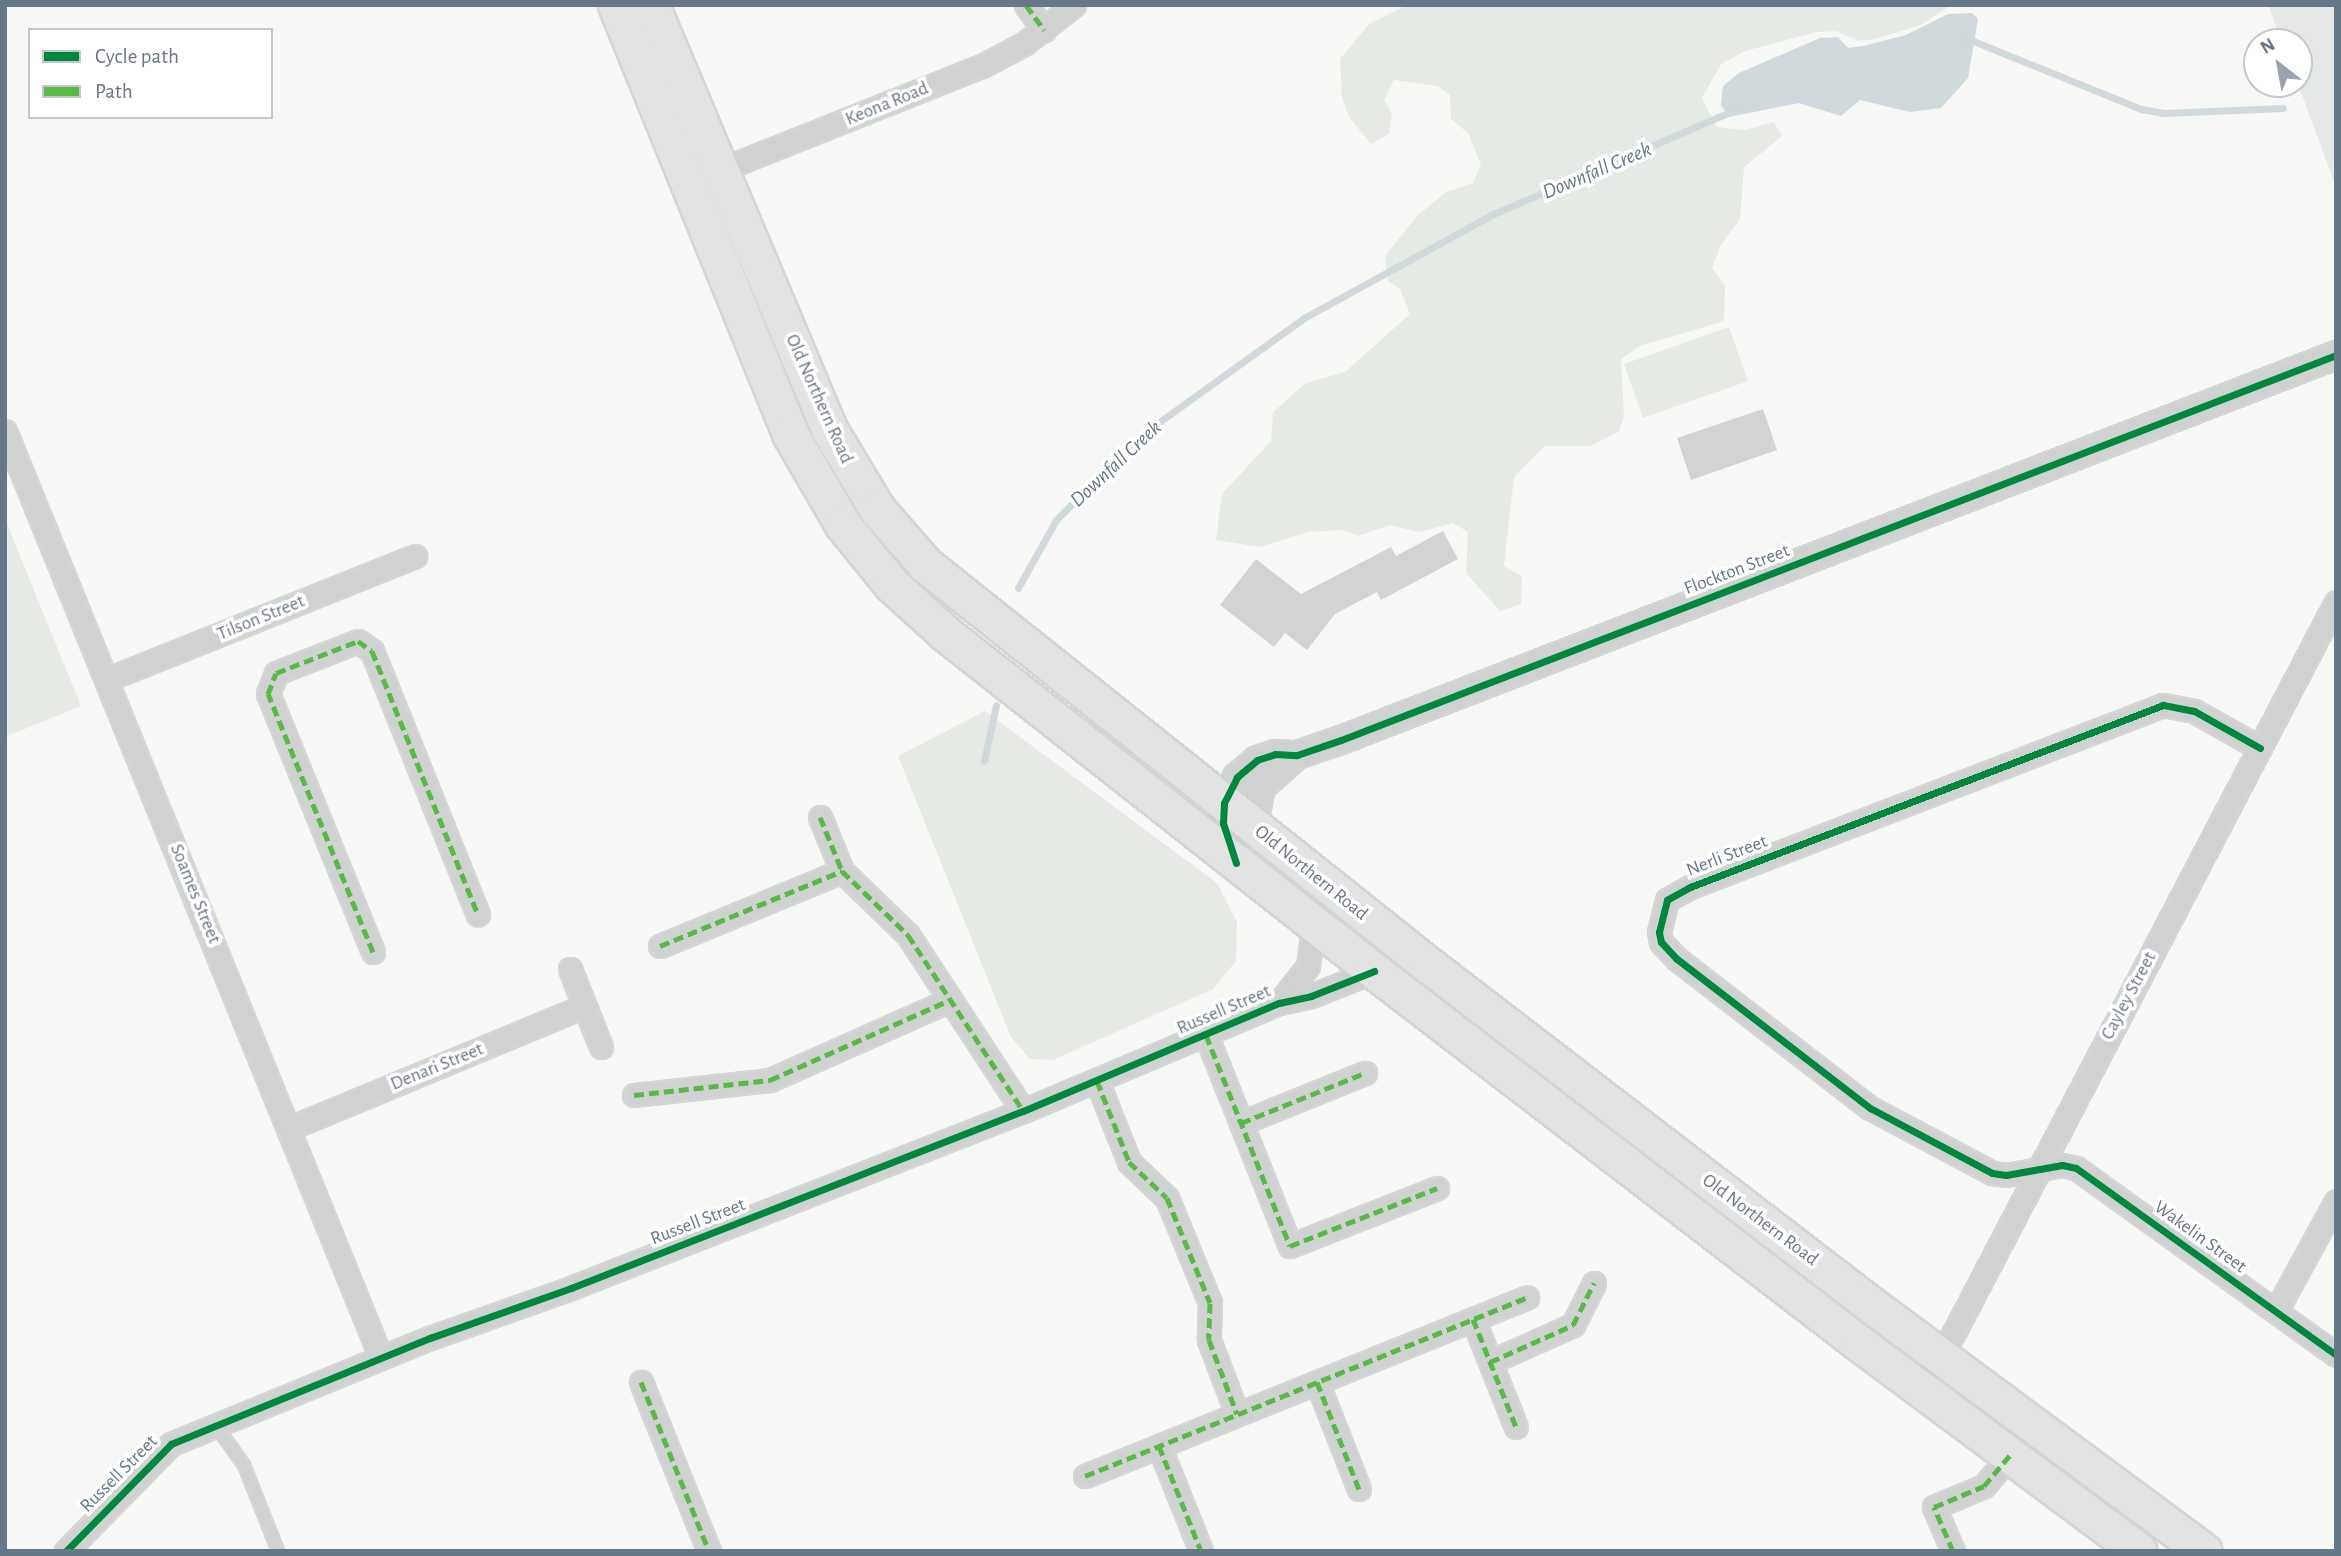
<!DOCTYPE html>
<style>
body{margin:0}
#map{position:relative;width:2341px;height:1556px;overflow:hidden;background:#f7f7f6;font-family:"Alegreya Sans",sans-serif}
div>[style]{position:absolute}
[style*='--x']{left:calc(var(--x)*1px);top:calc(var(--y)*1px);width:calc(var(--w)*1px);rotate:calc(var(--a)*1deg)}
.built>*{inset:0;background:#e6e7e7}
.green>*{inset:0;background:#e6eae4}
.water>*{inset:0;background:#d0d9dc}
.stream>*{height:7px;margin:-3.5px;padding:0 3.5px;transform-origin:3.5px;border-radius:3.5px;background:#d0d9dc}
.building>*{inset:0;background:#d2d3d3}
.roads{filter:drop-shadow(2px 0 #d4d5d5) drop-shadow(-2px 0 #d4d5d5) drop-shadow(0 2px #d4d5d5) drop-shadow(0 -2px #d4d5d5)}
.service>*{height:10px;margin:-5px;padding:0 5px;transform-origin:5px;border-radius:5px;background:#d0d2d2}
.minor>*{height:21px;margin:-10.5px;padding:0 10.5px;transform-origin:10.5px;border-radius:10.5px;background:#d0d2d2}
.tertiary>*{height:26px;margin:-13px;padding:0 13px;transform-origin:13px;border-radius:13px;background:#d0d2d2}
.trunk>*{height:35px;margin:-17.5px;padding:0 17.5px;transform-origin:17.5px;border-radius:17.5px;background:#e3e3e3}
.quiet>*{height:5px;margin-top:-2.5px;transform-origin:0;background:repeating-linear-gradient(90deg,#58b947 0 10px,transparent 0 15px)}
.cycleway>*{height:7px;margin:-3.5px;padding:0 3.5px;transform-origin:3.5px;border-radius:3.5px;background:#00873e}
span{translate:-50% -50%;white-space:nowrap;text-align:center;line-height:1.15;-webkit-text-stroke:7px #fff;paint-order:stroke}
.street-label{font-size:19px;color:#647888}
.water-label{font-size:21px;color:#607a84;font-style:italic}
.frame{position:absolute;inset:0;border:7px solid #647888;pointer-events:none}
.legend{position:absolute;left:28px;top:28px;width:245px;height:91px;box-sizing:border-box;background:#fff;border:2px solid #c1c9cf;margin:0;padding:9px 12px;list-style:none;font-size:21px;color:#647888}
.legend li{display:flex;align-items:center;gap:14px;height:35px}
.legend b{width:35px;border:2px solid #c1c9cf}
.north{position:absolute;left:2243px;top:28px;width:70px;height:70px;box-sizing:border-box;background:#fff;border:2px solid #c1c9cf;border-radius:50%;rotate:329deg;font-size:19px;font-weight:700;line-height:28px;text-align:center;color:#647888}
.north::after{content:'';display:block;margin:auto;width:24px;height:32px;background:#97a4ae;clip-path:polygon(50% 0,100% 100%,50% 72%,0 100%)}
</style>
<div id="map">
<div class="built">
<div style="clip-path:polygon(2268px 5px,2336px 5px,2336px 187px,2298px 84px,2299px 42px,2282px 42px)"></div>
</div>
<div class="green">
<div style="clip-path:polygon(1407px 5px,1951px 5px,1921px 25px,1875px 39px,1858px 41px,1836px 31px,1816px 32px,1745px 51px,1721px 64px,1702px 98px,1717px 127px,1745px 130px,1774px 122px,1782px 136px,1744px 167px,1740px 219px,1721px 245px,1712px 268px,1725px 286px,1724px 321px,1640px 346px,1621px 359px,1624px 417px,1619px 431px,1591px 446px,1545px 446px,1514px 477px,1504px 566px,1522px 576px,1521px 604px,1500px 611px,1466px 573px,1468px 532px,1453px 523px,1419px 532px,1390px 525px,1358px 536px,1342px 530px,1308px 532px,1260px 547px,1216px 540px,1222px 494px,1271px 441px,1273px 412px,1306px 383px,1345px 372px,1410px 314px,1400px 289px,1388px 281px,1385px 256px,1417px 216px,1446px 192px,1473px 183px,1481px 165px,1468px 133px,1451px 119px,1450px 95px,1438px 86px,1394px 80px,1384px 100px,1392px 114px,1389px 134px,1371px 144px,1349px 117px,1342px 97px,1340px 59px,1369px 24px)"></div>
<div style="clip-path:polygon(1729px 327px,1748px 381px,1643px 418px,1624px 364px)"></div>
<div style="clip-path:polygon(5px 519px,81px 706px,5px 737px)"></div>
<div style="clip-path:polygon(985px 711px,1217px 883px,1237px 922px,1236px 961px,1213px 989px,1053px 1060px,1030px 1059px,1011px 1037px,898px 756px)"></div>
</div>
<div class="water">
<div style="clip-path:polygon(1972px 13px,1978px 19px,1968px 78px,1941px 108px,1910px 112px,1860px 100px,1841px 116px,1799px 103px,1729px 117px,1721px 105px,1723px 86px,1739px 73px,1820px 38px,1838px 37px,1848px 48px,1863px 46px,1906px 35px,1948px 14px)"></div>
</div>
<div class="stream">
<div style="--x:1966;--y:38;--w:189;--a:22.1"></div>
<div style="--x:2141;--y:109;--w:23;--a:10"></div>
<div style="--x:2164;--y:113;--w:119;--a:-2.4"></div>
<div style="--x:1018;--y:588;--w:78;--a:-60.8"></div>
<div style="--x:1056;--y:520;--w:115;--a:-45.4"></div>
<div style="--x:1137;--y:438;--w:206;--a:-35.7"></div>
<div style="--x:1304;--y:318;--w:213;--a:-28.8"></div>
<div style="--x:1491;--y:215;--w:266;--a:-23.3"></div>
<div style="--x:984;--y:761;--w:57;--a:-77.9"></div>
</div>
<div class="building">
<div style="clip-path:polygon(1763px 409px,1777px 450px,1691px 480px,1677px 438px)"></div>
<div style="clip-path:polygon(1443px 531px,1458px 559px,1381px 600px,1377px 592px,1335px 614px,1307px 650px,1285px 633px,1274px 647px,1220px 605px,1256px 559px,1301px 594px,1391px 547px,1396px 556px)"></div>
</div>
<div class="roads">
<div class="service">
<div style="--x:216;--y:1426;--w:48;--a:54.3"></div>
<div style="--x:244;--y:1465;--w:92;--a:68.4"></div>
</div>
<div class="minor">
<div style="--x:1026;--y:5;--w:31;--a:54"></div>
<div style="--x:710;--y:174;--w:293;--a:-21.7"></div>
<div style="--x:982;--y:66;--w:49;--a:-28.1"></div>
<div style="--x:1025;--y:43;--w:62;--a:-37.8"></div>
<div style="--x:5;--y:431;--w:1000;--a:67.92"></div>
<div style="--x:108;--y:679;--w:331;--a:-21.8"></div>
<div style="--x:2260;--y:748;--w:76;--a:-150.7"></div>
<div style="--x:2194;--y:711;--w:32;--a:-169"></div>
<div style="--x:2163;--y:705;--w:507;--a:158.95"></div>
<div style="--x:1690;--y:887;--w:26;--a:151"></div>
<div style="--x:1667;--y:900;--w:33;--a:104"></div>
<div style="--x:1659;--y:932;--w:10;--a:79"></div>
<div style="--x:1661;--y:942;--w:23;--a:47"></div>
<div style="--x:1677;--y:959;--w:244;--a:37.7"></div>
<div style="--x:1870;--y:1108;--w:138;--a:28"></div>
<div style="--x:1992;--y:1173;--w:14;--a:8"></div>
<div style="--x:2006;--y:1175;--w:57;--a:-10.1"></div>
<div style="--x:2062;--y:1165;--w:14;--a:12"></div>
<div style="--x:2076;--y:1168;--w:320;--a:35.7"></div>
<div style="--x:820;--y:817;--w:58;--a:67.8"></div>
<div style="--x:842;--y:871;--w:92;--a:44.1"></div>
<div style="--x:908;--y:935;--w:210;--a:56.8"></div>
<div style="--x:660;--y:946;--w:197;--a:-22.4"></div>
<div style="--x:373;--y:952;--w:279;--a:-112.1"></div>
<div style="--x:268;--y:694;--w:22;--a:-69"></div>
<div style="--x:276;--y:673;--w:88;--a:-21.3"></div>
<div style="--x:358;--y:641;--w:17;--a:36"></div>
<div style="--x:372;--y:651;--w:284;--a:68.1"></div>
<div style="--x:570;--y:969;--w:84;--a:68.3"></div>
<div style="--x:1279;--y:1003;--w:47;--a:-51.9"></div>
<div style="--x:1308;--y:966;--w:43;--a:-82.1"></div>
<div style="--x:1206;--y:1035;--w:227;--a:68.3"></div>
<div style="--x:1290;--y:1246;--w:158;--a:-21.5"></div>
<div style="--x:1097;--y:1081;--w:87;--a:68.4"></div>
<div style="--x:1129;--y:1162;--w:52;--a:43.5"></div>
<div style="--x:1167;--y:1198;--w:113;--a:67.7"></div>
<div style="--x:1210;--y:1303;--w:37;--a:92"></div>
<div style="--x:1209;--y:1340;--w:79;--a:69.3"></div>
<div style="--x:634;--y:1095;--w:137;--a:-6.3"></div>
<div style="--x:770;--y:1080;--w:197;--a:-24"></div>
<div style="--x:1241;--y:1123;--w:134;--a:-22"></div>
<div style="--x:290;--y:1128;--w:319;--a:-22.5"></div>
<div style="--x:2276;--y:1311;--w:125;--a:-61.4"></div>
<div style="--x:1473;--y:1319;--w:116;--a:68.3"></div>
<div style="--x:1490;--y:1362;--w:91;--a:-24"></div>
<div style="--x:1573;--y:1325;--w:47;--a:-63.4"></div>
<div style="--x:641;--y:1382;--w:182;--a:68.1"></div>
<div style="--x:1317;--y:1382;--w:115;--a:68.6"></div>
<div style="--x:1918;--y:1388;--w:55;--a:-56"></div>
<div style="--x:1949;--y:1342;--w:835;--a:-62.39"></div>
<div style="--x:1159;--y:1446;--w:113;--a:68.2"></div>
<div style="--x:1085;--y:1476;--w:477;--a:-22"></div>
<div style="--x:66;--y:1551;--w:150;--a:-45.5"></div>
<div style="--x:171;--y:1444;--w:280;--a:-22.3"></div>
<div style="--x:430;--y:1338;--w:150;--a:-19.5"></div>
<div style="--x:571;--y:1288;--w:485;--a:-21.4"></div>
<div style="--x:1023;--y:1111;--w:278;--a:-22.9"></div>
<div style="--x:1279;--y:1003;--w:33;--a:-12"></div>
<div style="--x:1311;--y:996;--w:68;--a:-21.6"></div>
<div style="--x:1953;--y:1551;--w:48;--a:-113.4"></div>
<div style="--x:1934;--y:1507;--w:54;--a:-22.8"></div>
<div style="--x:1984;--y:1486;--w:40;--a:-50"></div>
</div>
<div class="tertiary">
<div style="--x:1254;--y:826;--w:40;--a:-80"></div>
<div style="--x:1261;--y:787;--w:48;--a:-41.6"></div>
<div style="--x:1236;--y:863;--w:42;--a:-108"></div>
<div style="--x:1223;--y:823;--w:20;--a:-87"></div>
<div style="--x:1224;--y:803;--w:29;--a:-63"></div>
<div style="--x:1237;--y:777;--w:26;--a:-40"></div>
<div style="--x:1257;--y:760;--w:19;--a:-18"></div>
<div style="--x:1275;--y:754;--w:22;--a:3"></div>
<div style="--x:1297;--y:755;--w:46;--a:-18.8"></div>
<div style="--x:1341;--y:740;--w:1067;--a:-21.15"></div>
</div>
<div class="trunk">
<div style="--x:616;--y:5;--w:463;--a:67.9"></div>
<div style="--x:790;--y:434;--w:105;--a:59.8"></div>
<div style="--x:843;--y:525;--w:77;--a:50.8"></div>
<div style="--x:892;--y:585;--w:73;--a:42.2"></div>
<div style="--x:946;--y:634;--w:545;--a:38.22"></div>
<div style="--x:1374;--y:971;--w:618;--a:37.5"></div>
<div style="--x:1864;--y:1347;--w:342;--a:36.6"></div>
<div style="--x:651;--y:5;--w:460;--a:67.2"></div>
<div style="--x:829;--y:429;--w:93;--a:59"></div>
<div style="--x:877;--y:509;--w:74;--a:48.8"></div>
<div style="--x:926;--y:565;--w:639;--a:38.52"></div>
<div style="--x:1426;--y:963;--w:560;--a:37.52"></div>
<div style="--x:1870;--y:1304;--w:415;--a:36.5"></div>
</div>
</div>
<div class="quiet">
<div style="--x:1026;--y:5;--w:31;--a:54"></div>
<div style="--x:820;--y:817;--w:58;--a:67.8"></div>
<div style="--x:842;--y:871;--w:92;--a:44.1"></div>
<div style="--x:908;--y:935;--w:210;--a:56.8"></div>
<div style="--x:660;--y:946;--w:197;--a:-22.4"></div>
<div style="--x:373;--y:952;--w:279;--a:-112.1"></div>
<div style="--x:268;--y:694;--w:22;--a:-69"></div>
<div style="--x:276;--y:673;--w:88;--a:-21.3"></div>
<div style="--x:358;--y:641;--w:17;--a:36"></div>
<div style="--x:372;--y:651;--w:284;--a:68.1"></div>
<div style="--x:1206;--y:1035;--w:227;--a:68.3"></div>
<div style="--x:1290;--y:1246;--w:158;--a:-21.5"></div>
<div style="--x:1097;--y:1081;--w:87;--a:68.4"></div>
<div style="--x:1129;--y:1162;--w:52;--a:43.5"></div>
<div style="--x:1167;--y:1198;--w:113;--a:67.7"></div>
<div style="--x:1210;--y:1303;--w:37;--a:92"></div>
<div style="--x:1209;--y:1340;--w:79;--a:69.3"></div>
<div style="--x:634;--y:1095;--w:137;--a:-6.3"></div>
<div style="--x:770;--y:1080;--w:197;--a:-24"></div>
<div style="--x:1241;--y:1123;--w:134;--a:-22"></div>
<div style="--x:1473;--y:1319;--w:116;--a:68.3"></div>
<div style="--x:1490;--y:1362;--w:91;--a:-24"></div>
<div style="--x:1573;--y:1325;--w:47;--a:-63.4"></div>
<div style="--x:641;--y:1382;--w:182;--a:68.1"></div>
<div style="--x:1317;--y:1382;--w:115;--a:68.6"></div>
<div style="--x:1159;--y:1446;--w:113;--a:68.2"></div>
<div style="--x:1085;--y:1476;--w:477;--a:-22"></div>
<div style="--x:1953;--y:1551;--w:48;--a:-113.4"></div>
<div style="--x:1934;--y:1507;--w:54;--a:-22.8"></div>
<div style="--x:1984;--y:1486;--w:40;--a:-50"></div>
</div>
<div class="cycleway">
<div style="--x:2260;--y:748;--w:76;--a:-150.7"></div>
<div style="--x:2194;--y:711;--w:32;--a:-169"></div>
<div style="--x:2163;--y:705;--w:507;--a:158.95"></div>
<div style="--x:1690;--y:887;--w:26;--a:151"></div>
<div style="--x:1667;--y:900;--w:33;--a:104"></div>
<div style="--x:1659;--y:932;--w:10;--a:79"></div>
<div style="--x:1661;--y:942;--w:23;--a:47"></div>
<div style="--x:1677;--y:959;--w:244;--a:37.7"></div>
<div style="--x:1870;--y:1108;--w:138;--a:28"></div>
<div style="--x:1992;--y:1173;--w:14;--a:8"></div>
<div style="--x:2006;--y:1175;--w:57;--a:-10.1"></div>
<div style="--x:2062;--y:1165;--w:14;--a:12"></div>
<div style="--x:2076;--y:1168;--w:320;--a:35.7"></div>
<div style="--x:1236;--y:863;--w:42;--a:-108"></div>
<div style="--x:1223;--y:823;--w:20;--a:-87"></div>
<div style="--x:1224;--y:803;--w:29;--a:-63"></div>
<div style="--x:1237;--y:777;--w:26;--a:-40"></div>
<div style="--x:1257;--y:760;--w:19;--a:-18"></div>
<div style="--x:1275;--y:754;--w:22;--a:3"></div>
<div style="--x:1297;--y:755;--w:46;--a:-18.8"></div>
<div style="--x:1341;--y:740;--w:1067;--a:-21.15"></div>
<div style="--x:66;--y:1551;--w:150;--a:-45.5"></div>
<div style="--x:171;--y:1444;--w:280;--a:-22.3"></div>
<div style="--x:430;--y:1338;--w:150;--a:-19.5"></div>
<div style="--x:571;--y:1288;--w:485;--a:-21.4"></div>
<div style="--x:1023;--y:1111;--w:278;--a:-22.9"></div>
<div style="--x:1279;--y:1003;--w:33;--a:-12"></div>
<div style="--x:1311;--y:996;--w:68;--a:-21.6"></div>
</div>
<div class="street-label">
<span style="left:887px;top:104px;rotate:-22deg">Keona Road</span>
<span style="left:819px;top:399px;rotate:66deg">Old Northern Road</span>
<span style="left:1737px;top:570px;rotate:-21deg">Flockton Street</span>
<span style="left:261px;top:618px;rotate:-22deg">Tilson Street</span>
<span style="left:1727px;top:856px;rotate:-21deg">Nerli Street</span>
<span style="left:1311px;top:873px;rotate:39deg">Old Northern Road</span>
<span style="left:195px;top:894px;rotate:68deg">Soames Street</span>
<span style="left:2129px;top:996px;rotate:-62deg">Cayley Street</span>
<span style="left:1224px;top:1010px;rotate:-23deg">Russell Street</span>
<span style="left:437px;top:1067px;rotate:-22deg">Denari Street</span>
<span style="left:1760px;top:1220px;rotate:37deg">Old Northern Road</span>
<span style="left:698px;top:1222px;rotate:-21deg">Russell Street</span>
<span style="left:2200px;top:1237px;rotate:36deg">Wakelin Street</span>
<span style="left:119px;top:1474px;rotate:-45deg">Russell Street</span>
</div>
<div class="water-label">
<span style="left:1597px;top:171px;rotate:-23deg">Downfall Creek</span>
<span style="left:1116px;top:464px;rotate:-43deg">Downfall Creek</span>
</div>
<div class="frame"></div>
<ul class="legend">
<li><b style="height:9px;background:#00873e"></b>Cycle path</li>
<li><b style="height:9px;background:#58b947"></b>Path</li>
</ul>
<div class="north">N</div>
</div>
